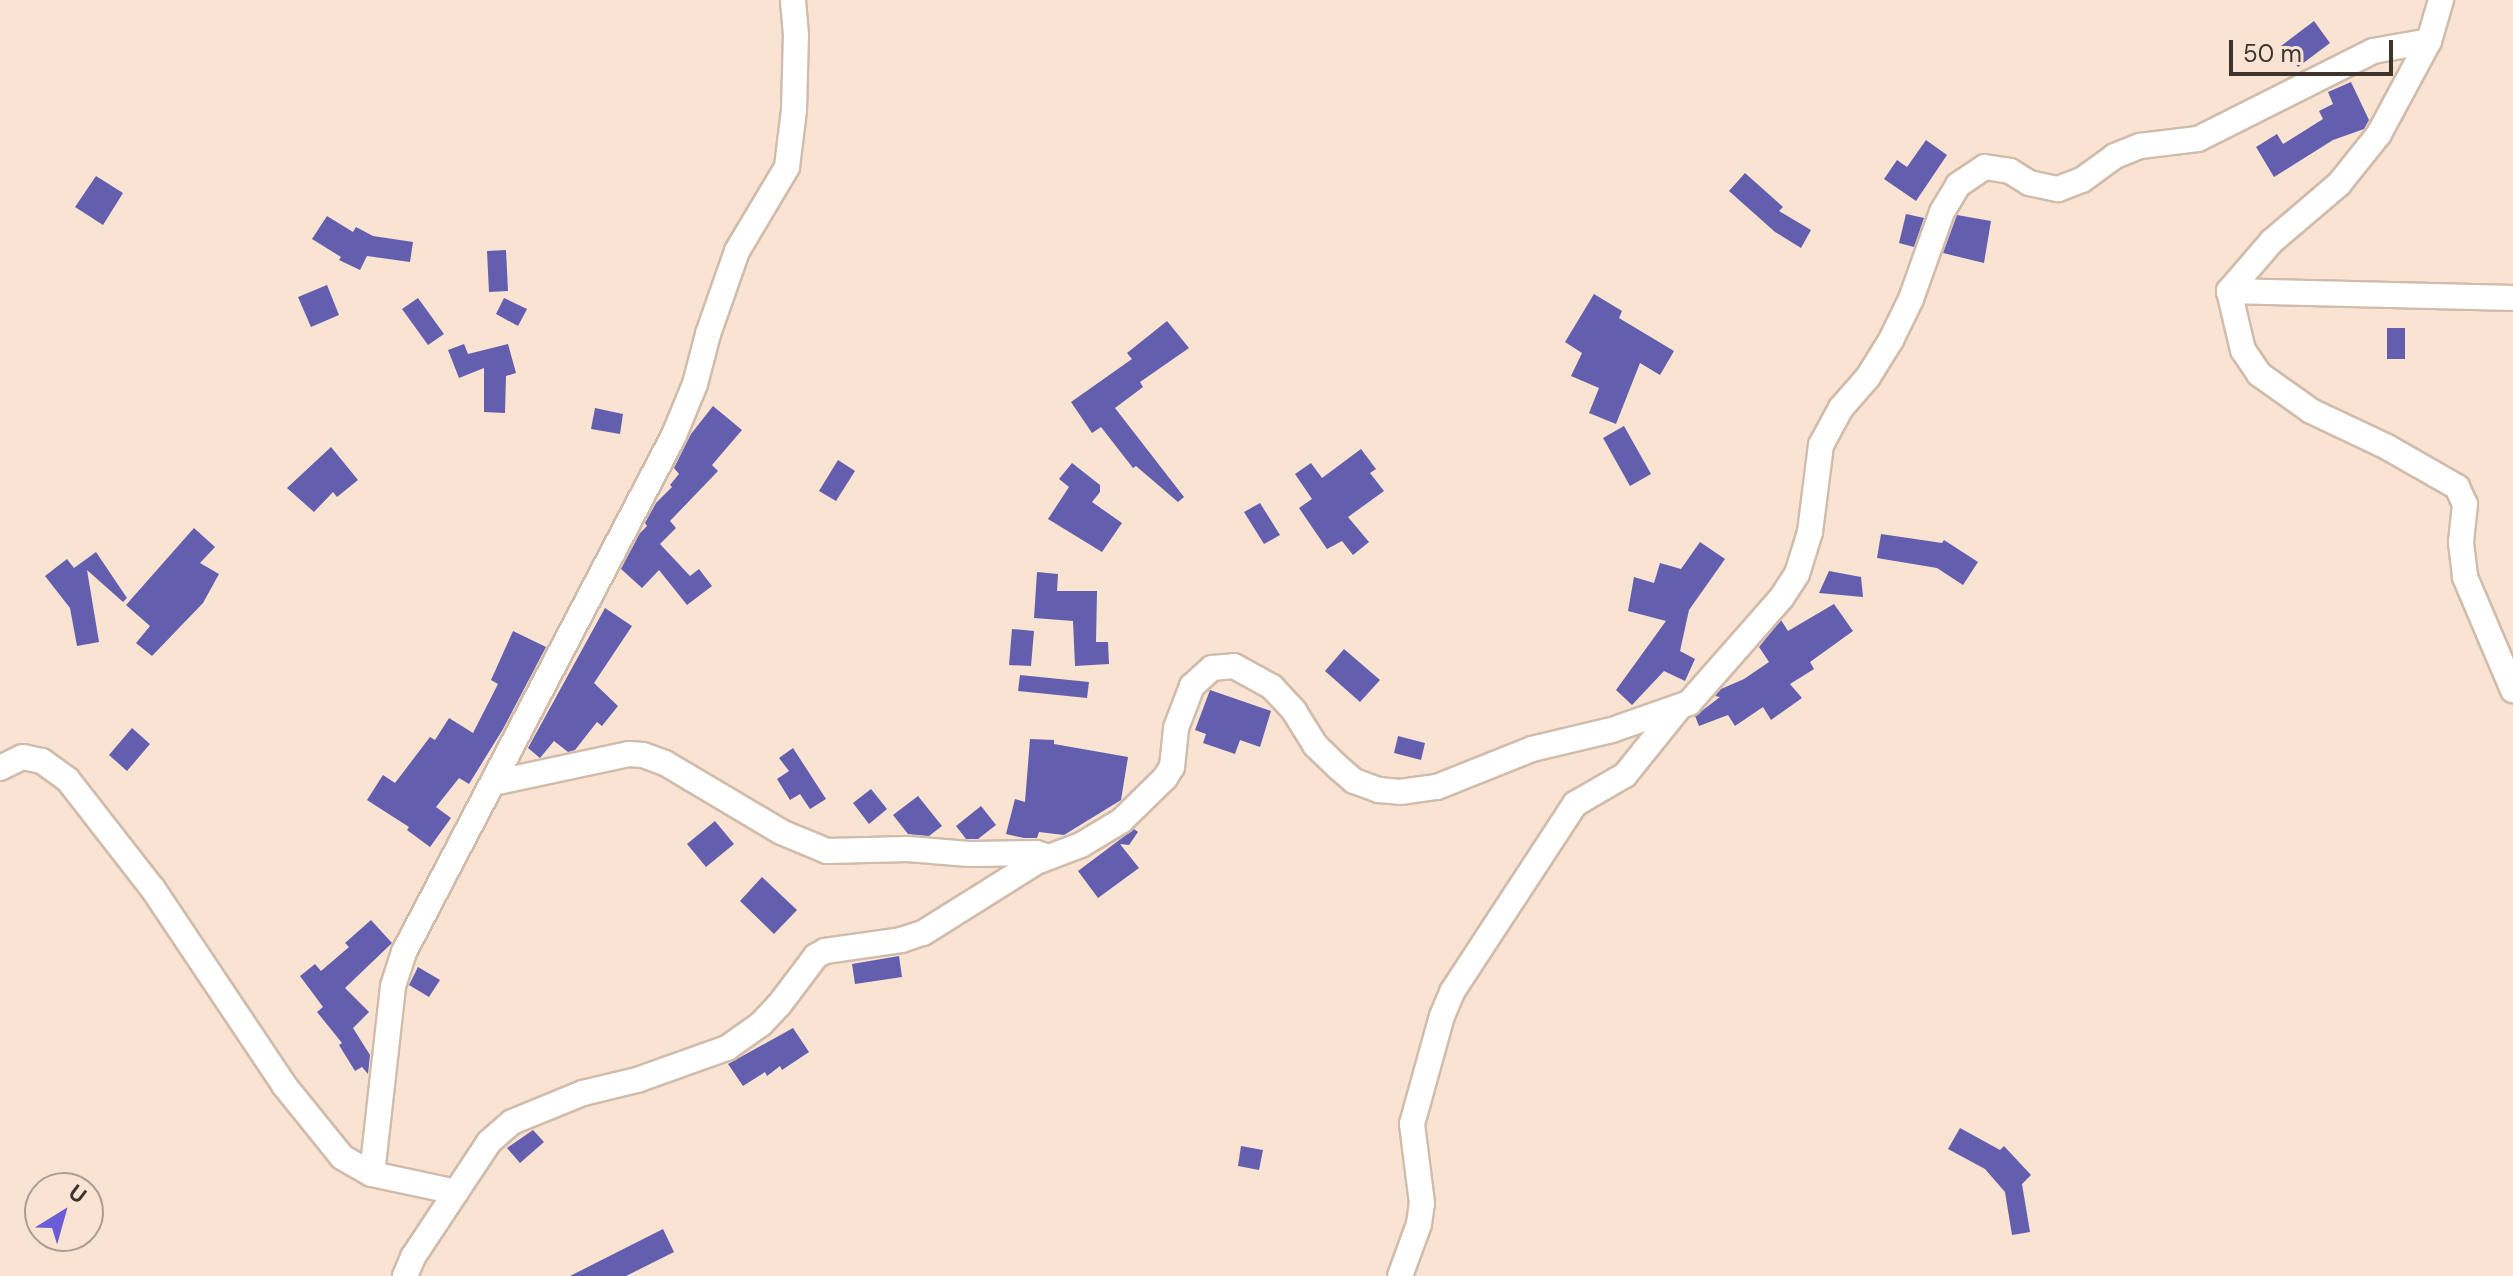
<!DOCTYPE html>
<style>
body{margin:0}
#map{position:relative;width:2513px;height:1276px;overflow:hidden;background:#f9e3d2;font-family:"DM Sans",sans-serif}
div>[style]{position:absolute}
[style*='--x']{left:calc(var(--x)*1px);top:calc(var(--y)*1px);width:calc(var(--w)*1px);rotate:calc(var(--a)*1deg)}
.building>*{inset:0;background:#635fae}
.roads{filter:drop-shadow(2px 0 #d1bcab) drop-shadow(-2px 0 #d1bcab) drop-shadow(0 2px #d1bcab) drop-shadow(0 -2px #d1bcab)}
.minor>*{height:24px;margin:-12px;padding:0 12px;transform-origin:12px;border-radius:12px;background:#fff}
span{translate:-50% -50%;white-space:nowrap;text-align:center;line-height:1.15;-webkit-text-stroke:8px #f9e3d2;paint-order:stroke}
.north{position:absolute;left:24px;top:1172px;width:80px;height:80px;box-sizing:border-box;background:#f9e3d2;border:2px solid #ae9d90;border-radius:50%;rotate:37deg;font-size:22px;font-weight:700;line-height:32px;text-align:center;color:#3d342e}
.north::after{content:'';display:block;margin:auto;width:28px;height:36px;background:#6a5dd7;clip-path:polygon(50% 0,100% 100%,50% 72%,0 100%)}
.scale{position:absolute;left:2229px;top:40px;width:164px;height:36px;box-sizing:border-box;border:4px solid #3d342e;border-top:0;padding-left:10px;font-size:24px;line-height:28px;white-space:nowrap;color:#3d342e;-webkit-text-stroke:6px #f9e3d2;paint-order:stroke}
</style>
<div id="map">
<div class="building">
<div style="clip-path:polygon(2314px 21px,2330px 43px,2298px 67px,2281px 46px)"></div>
<div style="clip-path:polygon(2351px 82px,2369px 120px,2364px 129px,2333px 140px,2274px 177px,2256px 147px,2277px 134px,2283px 144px,2323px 119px,2319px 111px,2333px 104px,2328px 92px)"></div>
<div style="clip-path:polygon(1926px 140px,1947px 155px,1916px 201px,1884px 179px,1897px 160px,1907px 167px)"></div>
<div style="clip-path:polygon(1745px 173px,1783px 207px,1779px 211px,1811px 230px,1801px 248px,1775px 232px,1729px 191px)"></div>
<div style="clip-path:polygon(96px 176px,123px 193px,103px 225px,75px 207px)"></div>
<div style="clip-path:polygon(1906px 214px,1924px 218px,1914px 247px,1899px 243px)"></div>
<div style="clip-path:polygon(1957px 215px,1991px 221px,1984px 263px,1943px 253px)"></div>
<div style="clip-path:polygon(327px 216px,353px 232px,356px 227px,373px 236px,413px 242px,410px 262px,367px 256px,360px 270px,339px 260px,341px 257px,312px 239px)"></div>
<div style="clip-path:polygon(506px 250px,508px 291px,489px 292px,487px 251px)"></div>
<div style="clip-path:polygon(327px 285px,339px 315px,311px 327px,298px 297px)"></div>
<div style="clip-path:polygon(1594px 294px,1622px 311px,1619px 318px,1674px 351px,1660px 375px,1640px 363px,1616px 424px,1589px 413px,1599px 388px,1571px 376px,1582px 353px,1565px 342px)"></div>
<div style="clip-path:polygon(418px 298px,444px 334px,428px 345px,402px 309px)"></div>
<div style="clip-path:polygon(504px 298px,527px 309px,518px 326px,496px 314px)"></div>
<div style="clip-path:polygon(1167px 321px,1189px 348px,1140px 382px,1143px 387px,1115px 408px,1184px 497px,1178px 502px,1136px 466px,1133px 468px,1101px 427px,1092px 433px,1071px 402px,1132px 359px,1127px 353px)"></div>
<div style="clip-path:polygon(2387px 328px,2405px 328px,2405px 359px,2387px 359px)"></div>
<div style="clip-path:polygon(464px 344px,468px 354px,508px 344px,516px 373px,506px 376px,505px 413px,484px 412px,484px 368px,459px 378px,448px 350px)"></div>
<div style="clip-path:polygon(713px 406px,742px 430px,712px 465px,718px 471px,670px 521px,676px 528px,660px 544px,690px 576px,699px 569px,712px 586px,687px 605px,659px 570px,642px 588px,621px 569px,640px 533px,647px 526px,645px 523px,656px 503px,672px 487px,670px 485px,679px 474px,674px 468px,691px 434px)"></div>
<div style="clip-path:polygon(595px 408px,623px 414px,620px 434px,591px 429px)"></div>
<div style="clip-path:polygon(1624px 426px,1651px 474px,1630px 486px,1603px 438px)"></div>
<div style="clip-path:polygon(331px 447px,358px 480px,337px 497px,333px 492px,314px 512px,287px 488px)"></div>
<div style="clip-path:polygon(1361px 449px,1376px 469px,1370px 473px,1384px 491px,1348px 517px,1369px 542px,1353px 555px,1342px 541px,1327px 549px,1299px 508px,1312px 499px,1295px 474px,1311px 463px,1322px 478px)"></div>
<div style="clip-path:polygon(838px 460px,855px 471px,836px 501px,819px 491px)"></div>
<div style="clip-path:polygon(1072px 463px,1100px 485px,1100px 492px,1092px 502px,1122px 523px,1102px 552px,1048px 519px,1069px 487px,1059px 479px)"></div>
<div style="clip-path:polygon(1260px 503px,1280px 535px,1264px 544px,1244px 512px)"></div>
<div style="clip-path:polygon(194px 528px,215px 547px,200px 563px,219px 574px,203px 603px,152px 656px,136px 643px,150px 626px,126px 605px)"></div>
<div style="clip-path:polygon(1881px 534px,1942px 543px,1944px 540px,1978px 562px,1963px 585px,1937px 568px,1877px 558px)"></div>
<div style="clip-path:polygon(1700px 542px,1725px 559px,1689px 610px,1680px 651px,1695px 659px,1685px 681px,1664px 671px,1632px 705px,1616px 690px,1666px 621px,1628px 611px,1634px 577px,1654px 583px,1660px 563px,1681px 569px)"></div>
<div style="clip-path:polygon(96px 552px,127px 598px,123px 602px,87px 570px,99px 642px,77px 646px,70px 608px,45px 576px,67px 559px,74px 568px)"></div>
<div style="clip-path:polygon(1829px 571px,1861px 577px,1863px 597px,1819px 593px)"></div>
<div style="clip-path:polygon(1037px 572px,1058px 574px,1057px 591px,1097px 591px,1096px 642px,1108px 642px,1109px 664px,1075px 666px,1073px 621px,1034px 618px)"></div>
<div style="clip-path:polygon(1834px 604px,1853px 631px,1810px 662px,1814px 669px,1790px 684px,1802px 698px,1771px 720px,1763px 707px,1735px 726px,1728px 715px,1699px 726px,1695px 716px,1720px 697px,1715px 696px,1721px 689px,1744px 679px,1769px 662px,1759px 647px,1781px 620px,1788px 631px)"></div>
<div style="clip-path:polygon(605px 608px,632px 626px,594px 683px,618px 706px,602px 726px,597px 722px,575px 750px,568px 752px,554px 741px,540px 758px,528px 748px)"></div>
<div style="clip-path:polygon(1012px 629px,1034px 631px,1031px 666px,1009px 665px)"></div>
<div style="clip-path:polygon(513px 631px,546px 647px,503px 729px,469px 784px,459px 778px,436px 807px,451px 818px,430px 847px,407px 830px,409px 827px,367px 800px,383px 775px,395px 783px,430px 737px,435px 740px,449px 718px,473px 733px,498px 684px,491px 680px)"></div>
<div style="clip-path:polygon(1344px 649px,1380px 680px,1360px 702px,1325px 671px)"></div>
<div style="clip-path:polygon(1020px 675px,1089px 682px,1087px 698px,1018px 691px)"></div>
<div style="clip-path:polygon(1210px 690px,1271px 711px,1260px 747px,1240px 740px,1235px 754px,1203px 743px,1206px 734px,1195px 730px)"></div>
<div style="clip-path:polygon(132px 728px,150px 744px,127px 771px,109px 755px)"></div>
<div style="clip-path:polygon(1398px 736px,1425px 743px,1421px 760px,1394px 753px)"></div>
<div style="clip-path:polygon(1030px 739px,1054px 740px,1054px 744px,1128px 757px,1121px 800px,1064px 835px,1039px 832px,1037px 838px,1024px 838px,1006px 834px,1015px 799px,1025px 802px)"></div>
<div style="clip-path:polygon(793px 748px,826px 799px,810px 809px,800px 794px,790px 800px,777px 779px,789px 771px,779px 758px)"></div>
<div style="clip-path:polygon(871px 789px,887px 809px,869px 824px,853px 803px)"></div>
<div style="clip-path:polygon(918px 796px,942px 826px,929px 836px,908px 834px,893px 815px)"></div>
<div style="clip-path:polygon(981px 806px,996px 825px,978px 839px,966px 839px,956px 826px)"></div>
<div style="clip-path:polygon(715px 821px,734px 844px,706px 867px,687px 844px)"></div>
<div style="clip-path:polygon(1134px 829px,1138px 832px,1129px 845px,1120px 844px,1139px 868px,1098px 898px,1078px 871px)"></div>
<div style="clip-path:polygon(762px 877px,797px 910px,774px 934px,740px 901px)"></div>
<div style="clip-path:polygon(371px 920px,392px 943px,345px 988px,369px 1012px,353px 1028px,370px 1055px,368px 1074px,362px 1067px,355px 1071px,339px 1045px,342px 1043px,317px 1012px,323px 1007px,300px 976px,315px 964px,321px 971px,349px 947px,345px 943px)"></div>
<div style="clip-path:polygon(899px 956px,902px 977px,855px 984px,852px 964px)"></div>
<div style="clip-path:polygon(418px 967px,440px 980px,429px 997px,409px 985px)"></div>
<div style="clip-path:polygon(793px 1028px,809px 1052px,782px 1070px,780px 1066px,767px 1076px,765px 1072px,743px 1086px,728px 1064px)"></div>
<div style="clip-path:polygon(1960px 1128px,2000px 1150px,2004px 1146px,2031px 1175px,2022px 1184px,2030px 1232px,2012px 1235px,2005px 1192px,1985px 1169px,1948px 1149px)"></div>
<div style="clip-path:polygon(533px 1130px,544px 1142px,520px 1163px,507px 1148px)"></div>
<div style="clip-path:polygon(1241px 1146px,1263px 1150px,1259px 1170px,1238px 1166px)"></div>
<div style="clip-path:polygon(663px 1229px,674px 1252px,626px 1276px,570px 1276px)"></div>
</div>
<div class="roads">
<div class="minor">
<div style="--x:2429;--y:41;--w:106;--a:118.3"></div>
<div style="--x:2379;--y:134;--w:64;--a:128.7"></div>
<div style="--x:2339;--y:184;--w:88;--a:139.6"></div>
<div style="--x:2272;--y:241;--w:66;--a:130.7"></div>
<div style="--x:2229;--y:291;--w:61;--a:76.7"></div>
<div style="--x:2243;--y:350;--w:29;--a:56"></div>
<div style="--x:2259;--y:374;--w:64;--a:35.4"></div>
<div style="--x:2311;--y:411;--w:84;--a:25.3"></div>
<div style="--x:2387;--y:447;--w:81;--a:29.7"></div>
<div style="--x:2457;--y:487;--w:19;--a:65"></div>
<div style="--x:2465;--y:504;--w:39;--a:96"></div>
<div style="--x:2461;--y:543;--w:34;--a:83"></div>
<div style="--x:2465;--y:577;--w:123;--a:67"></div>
<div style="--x:2229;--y:291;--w:284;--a:1.4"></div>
<div style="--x:0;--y:768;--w:25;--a:-26"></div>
<div style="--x:23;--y:757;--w:19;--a:12"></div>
<div style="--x:42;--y:761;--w:32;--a:36"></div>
<div style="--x:68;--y:780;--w:138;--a:52.1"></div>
<div style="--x:153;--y:889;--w:236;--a:56.2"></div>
<div style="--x:284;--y:1085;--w:92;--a:51.1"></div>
<div style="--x:342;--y:1157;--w:34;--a:30"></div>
<div style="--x:372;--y:1174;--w:86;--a:12.1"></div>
<div style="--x:493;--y:783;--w:139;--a:-12"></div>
<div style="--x:629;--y:754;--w:14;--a:4"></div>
<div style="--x:643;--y:755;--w:23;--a:20"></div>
<div style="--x:665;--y:763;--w:135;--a:30.7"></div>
<div style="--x:781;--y:832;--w:50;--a:22.4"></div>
<div style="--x:827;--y:851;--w:81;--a:-1.4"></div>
<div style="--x:908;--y:849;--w:61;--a:4.7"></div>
<div style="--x:969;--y:854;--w:67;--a:-0.9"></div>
<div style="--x:1036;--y:853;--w:13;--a:18"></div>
<div style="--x:372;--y:1174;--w:189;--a:-83.6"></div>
<div style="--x:393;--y:986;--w:36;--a:-72"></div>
<div style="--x:404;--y:952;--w:583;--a:-62.42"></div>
<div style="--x:674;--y:435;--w:55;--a:-67.6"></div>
<div style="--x:695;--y:384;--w:52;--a:-75.4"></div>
<div style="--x:708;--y:334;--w:88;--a:-70.7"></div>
<div style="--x:737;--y:251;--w:98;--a:-59.2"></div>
<div style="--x:787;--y:167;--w:57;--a:-83"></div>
<div style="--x:794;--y:110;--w:75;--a:-88.5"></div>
<div style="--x:796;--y:35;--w:35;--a:-95"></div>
<div style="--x:405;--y:1276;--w:21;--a:-67"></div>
<div style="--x:413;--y:1257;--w:138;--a:-56.5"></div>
<div style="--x:489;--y:1142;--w:30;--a:-41"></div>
<div style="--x:512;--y:1122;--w:77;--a:-22.2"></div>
<div style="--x:583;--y:1093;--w:56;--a:-13.5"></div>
<div style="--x:637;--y:1080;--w:96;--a:-19.6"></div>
<div style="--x:727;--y:1048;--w:42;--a:-35.2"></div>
<div style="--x:761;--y:1024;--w:26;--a:-47"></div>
<div style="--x:779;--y:1005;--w:61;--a:-52.9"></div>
<div style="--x:816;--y:956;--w:10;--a:-29"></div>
<div style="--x:825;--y:951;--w:77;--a:-8.2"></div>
<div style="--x:901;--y:940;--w:23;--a:-18"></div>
<div style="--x:923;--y:933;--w:133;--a:-32.1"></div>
<div style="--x:1036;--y:862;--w:48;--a:-20.7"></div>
<div style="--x:1081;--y:845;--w:47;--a:-31"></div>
<div style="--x:1121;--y:821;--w:62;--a:-44.3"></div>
<div style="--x:1165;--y:778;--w:13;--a:-58"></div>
<div style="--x:1172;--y:767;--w:39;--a:-84"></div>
<div style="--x:1176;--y:728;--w:45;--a:-69.1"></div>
<div style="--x:1192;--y:686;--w:27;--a:-42"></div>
<div style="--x:1212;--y:668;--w:22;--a:-5"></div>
<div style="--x:1234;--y:666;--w:43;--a:28.9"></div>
<div style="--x:1272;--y:687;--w:33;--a:47"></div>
<div style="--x:1294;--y:711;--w:40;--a:58"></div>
<div style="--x:1315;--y:745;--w:33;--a:44"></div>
<div style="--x:1339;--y:768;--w:20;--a:41"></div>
<div style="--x:1354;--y:781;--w:27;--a:20"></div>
<div style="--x:1379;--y:790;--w:21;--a:5"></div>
<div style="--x:1400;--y:792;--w:37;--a:-8"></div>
<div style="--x:1437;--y:787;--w:102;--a:-21.8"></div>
<div style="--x:1532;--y:749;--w:82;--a:-13.4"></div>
<div style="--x:1612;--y:730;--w:82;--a:-19.3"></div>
<div style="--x:1689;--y:703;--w:141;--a:-48.7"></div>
<div style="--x:1782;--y:597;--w:27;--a:-57"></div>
<div style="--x:1797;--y:574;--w:44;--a:-72.8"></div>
<div style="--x:1810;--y:532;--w:88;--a:-82.8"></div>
<div style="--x:1821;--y:445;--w:42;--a:-61.6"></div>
<div style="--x:1841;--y:408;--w:41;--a:-48.9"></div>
<div style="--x:1868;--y:377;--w:44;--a:-58.1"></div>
<div style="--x:1891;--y:340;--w:46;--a:-64"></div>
<div style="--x:1911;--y:299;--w:92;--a:-70.4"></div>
<div style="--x:1942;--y:212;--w:31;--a:-59"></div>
<div style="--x:1958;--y:185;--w:32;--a:-34"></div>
<div style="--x:1985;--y:167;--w:25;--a:9"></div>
<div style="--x:2010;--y:171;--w:22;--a:32"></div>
<div style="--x:2029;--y:183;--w:30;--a:12"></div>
<div style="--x:2058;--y:189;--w:26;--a:-21"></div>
<div style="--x:2082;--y:180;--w:41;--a:-36"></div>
<div style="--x:2115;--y:156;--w:27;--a:-22"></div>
<div style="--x:2140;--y:146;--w:58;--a:-6.9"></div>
<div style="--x:2198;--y:139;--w:196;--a:-26.7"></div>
<div style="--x:2373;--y:51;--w:57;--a:-10.1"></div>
<div style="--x:2429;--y:41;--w:43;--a:-73.7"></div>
<div style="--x:1400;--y:1276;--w:55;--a:-69.9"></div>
<div style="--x:1419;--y:1224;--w:21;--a:-82"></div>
<div style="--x:1422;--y:1203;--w:80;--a:-97.2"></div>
<div style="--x:1412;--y:1124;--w:112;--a:-74.5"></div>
<div style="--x:1442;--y:1016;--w:26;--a:-67"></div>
<div style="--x:1452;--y:992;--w:225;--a:-56.8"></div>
<div style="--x:1575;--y:804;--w:58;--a:-30.1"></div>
<div style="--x:1625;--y:775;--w:85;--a:-51.2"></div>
</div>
</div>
<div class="north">U</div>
<div class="scale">50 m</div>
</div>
